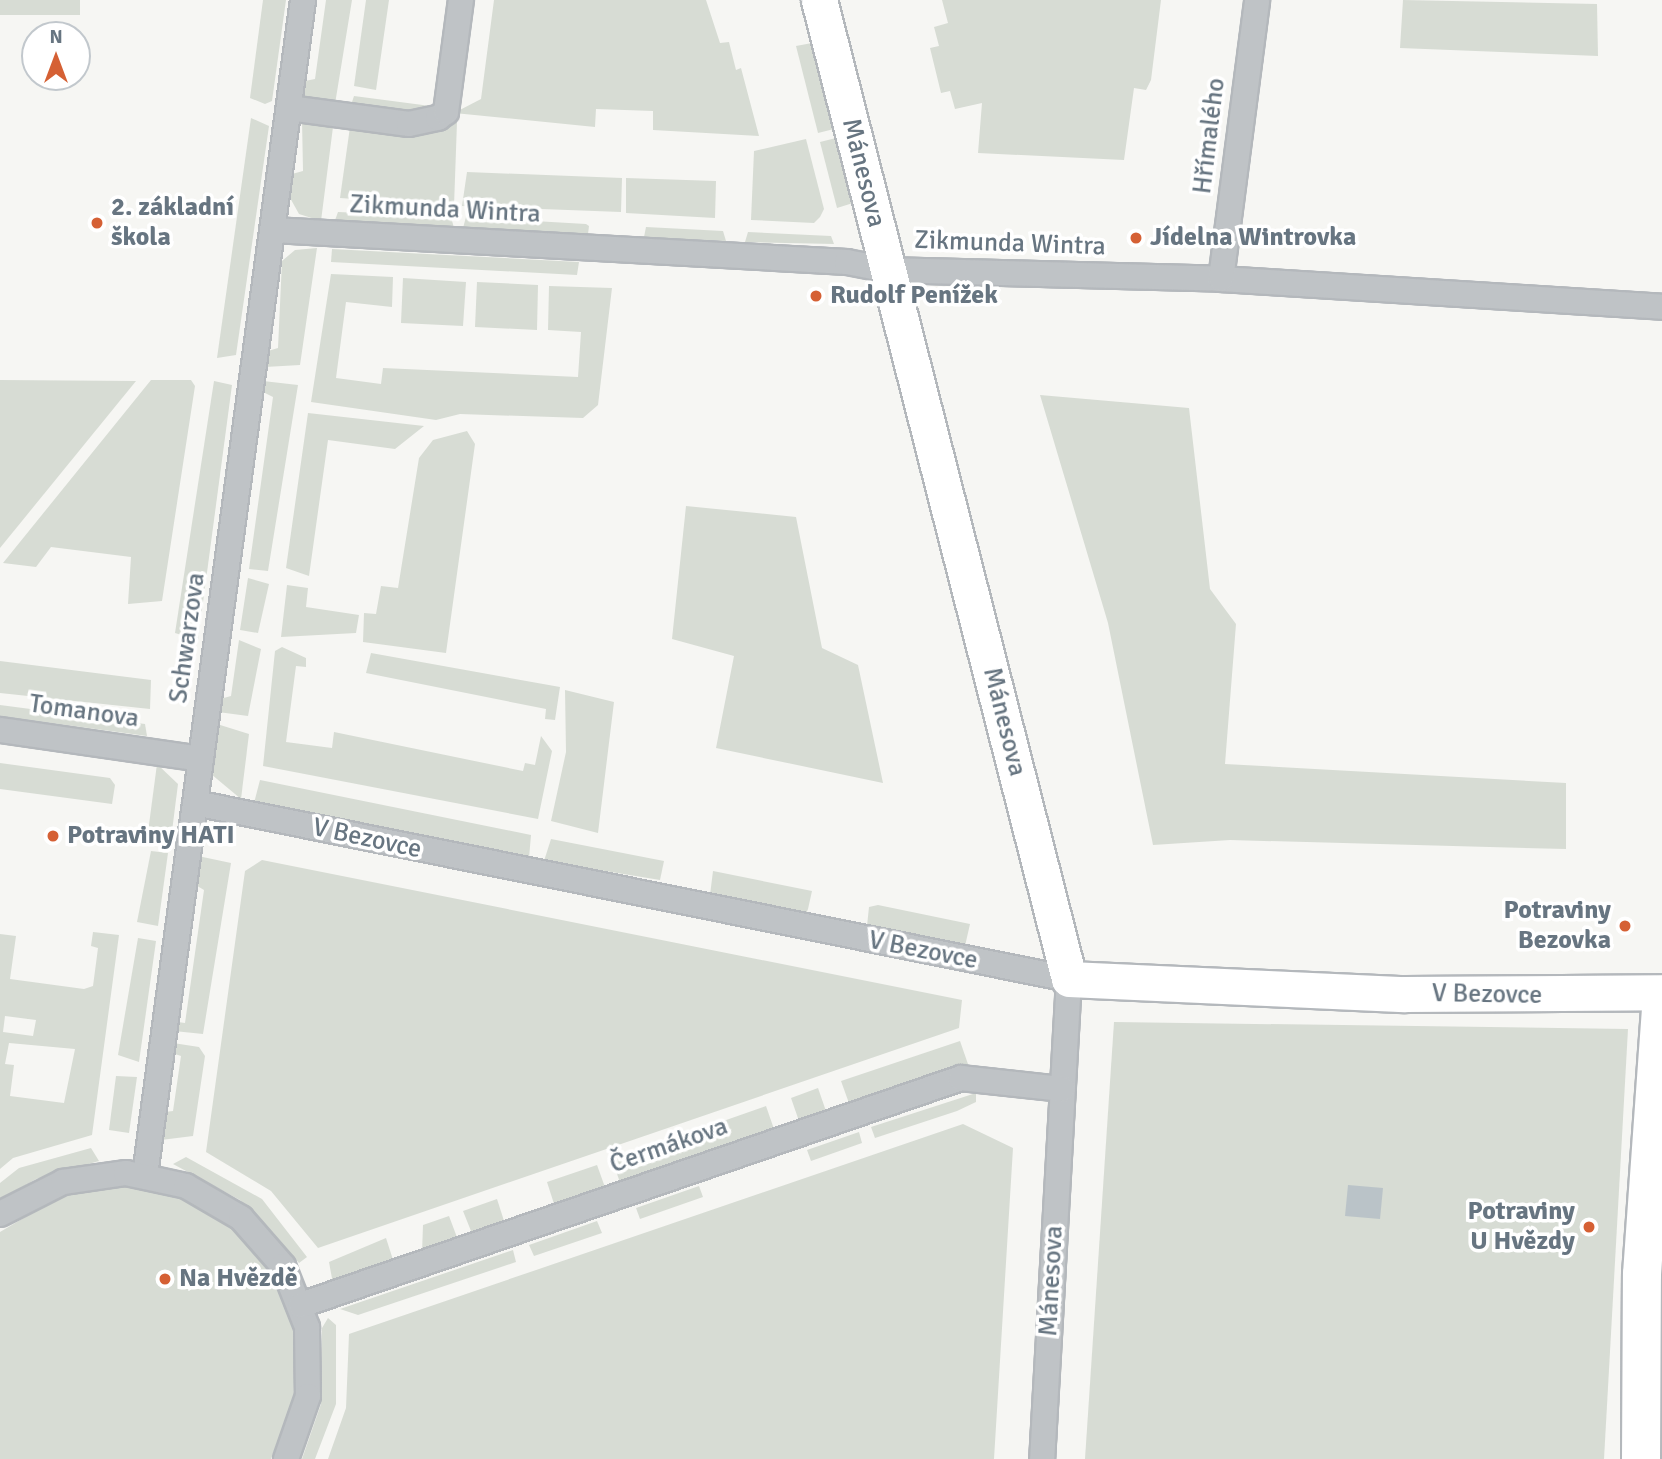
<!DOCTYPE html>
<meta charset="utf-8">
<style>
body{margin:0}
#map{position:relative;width:1662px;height:1459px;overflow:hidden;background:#f6f6f3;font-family:Signika,sans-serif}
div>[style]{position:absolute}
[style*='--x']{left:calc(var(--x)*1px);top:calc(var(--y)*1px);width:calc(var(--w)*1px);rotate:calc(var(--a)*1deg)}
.green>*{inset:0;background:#d7dcd4}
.water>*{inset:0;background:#bac3c8}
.roads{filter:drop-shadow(2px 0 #b4b8bc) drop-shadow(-2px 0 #b4b8bc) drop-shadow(0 2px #b4b8bc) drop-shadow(0 -2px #b4b8bc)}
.street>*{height:24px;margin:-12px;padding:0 12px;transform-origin:12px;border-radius:12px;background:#bfc3c6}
.secondary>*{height:35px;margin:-17.5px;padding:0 17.5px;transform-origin:17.5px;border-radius:17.5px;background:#fff}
.primary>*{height:38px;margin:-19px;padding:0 19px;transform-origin:19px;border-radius:19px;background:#fff}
.dots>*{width:19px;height:19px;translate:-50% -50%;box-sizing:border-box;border:4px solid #fff;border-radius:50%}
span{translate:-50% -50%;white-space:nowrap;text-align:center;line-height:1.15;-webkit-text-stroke:7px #fff;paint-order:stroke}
.street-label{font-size:26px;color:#677581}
.poi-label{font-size:26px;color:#677581;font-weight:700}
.left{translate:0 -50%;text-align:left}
.right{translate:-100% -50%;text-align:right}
.north{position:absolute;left:21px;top:21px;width:70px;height:70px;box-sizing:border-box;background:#fff;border:2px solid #c2c8cd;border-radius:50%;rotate:0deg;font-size:19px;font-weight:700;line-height:28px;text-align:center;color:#677581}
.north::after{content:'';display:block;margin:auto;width:24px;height:32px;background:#d56034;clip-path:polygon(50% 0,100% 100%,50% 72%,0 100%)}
</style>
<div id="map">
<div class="green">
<div style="clip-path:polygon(0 0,80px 0,80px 15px,0 15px)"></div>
<div style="clip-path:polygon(263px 0,286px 0,272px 101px,265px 104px,250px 98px)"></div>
<div style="clip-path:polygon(326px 0,352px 0,335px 104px,303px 97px,305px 81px,315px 79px)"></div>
<div style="clip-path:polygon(366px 0,389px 0,376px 90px,354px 86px)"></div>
<div style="clip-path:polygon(494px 0,706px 0,720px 43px,729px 42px,736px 70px,741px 68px,759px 136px,653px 130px,653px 111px,596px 109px,595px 127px,454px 113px,481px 99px)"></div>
<div style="clip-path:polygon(942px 0,1161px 0,1151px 80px,1146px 90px,1134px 88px,1124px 160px,978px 153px,982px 103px,955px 109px,950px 91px,941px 93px,930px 48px,939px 46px,934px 27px,948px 23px)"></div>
<div style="clip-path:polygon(1403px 0,1597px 4px,1598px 56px,1400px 48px)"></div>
<div style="clip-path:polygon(812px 43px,834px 129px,818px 133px,796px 46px)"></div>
<div style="clip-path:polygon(354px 96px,438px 107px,421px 114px,351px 105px)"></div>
<div style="clip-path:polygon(251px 118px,269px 126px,236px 355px,217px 358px)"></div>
<div style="clip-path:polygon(302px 120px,333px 127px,321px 221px,299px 214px,289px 196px,292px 174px,303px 171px)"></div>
<div style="clip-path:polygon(457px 122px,454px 206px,340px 198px,350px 127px)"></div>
<div style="clip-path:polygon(836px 138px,853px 203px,837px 208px,820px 142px)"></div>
<div style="clip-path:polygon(806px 139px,824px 209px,820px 217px,814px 223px,751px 220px,754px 151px)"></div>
<div style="clip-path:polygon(467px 172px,622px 178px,621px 212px,462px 206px)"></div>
<div style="clip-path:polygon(626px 178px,716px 181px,715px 218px,626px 213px)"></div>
<div style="clip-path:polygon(338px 212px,451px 217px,454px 228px,334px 223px)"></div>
<div style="clip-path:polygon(466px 217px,586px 224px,589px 226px,588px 234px,463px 228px)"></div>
<div style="clip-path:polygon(646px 227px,723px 231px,726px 241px,644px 237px)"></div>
<div style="clip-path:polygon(748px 232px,831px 236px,834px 244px,745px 242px)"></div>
<div style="clip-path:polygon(317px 248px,300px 365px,265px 367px,268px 351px,278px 348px,282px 261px,295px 250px)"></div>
<div style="clip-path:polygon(332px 249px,579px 262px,577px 275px,331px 262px)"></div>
<div style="clip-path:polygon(331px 274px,393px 277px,392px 307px,346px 302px,336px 378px,381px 384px,383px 368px,578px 377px,581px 332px,548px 330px,549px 286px,612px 288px,598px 405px,583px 418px,460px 414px,436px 420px,311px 402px)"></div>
<div style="clip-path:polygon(403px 278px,466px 282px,463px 326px,401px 323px)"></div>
<div style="clip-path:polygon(477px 282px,538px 285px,537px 330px,475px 327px)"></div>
<div style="clip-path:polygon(0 380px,136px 381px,0 548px)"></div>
<div style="clip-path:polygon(151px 380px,191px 380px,195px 386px,162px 601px,128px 604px,131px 557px,51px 547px,36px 567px,3px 563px)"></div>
<div style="clip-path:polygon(214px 381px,232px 385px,198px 640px,175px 633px)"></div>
<div style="clip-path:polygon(263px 381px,298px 385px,268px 571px,249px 569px,273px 397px,263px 392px)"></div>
<div style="clip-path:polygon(1040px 395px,1189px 408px,1210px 589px,1236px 624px,1225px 764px,1566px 783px,1566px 849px,1230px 840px,1153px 845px,1108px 623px)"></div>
<div style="clip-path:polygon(308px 413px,424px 426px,395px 449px,328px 440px,309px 576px,286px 568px)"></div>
<div style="clip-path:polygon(467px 431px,475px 444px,446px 653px,363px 642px,364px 613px,376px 614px,381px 586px,398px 588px,419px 458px,433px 440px)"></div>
<div style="clip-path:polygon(686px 506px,796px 517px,822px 648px,858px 665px,883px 783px,716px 748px,734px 656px,672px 639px)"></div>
<div style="clip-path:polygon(248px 578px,269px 584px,258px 633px,240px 630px)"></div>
<div style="clip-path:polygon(287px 585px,308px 588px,306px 607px,359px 615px,356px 633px,281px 637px)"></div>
<div style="clip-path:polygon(239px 640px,261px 649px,248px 716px,218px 712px,220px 699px,231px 696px)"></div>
<div style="clip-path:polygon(282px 647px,306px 658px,306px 667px,296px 666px,286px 742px,332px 748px,334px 732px,523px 771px,525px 763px,535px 765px,541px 736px,552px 751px,538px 819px,263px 766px,275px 651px)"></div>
<div style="clip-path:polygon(371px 653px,560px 687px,555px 720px,545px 719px,546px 709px,366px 673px)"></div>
<div style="clip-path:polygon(0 661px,151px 680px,150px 709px,0 693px)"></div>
<div style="clip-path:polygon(565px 690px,614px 702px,598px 833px,551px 821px,566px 752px)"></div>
<div style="clip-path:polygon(0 705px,145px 724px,147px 736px,0 716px)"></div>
<div style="clip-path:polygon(217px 724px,249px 734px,241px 799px,211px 774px)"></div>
<div style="clip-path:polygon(0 763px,110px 778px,115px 785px,112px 804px,0 789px)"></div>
<div style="clip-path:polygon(157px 764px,178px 784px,171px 839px,148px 832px)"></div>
<div style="clip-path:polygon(260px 780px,531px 835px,529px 858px,254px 803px)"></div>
<div style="clip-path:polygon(551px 839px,664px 861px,660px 880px,544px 861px)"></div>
<div style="clip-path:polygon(151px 851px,168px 853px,158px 926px,137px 922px)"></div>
<div style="clip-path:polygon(198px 856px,231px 863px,203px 1034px,174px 1031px,178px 1022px,185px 1023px,204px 890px,194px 884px)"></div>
<div style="clip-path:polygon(262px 860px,962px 1000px,959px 1028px,318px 1248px,271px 1191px,206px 1152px,245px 871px)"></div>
<div style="clip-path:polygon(713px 871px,812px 891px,808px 909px,806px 914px,710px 895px)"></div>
<div style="clip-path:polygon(878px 905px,970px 924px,965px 946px,867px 926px,869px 907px)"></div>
<div style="clip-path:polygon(evenodd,93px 932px,119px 935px,92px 1135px,13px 1158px,0 1169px,0 934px,16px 936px,10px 979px,84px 989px,93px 986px,98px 948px,91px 946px,93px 932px,5px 1016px,36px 1020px,33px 1036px,3px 1032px,5px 1016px,93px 932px,9px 1043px,75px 1049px,64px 1103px,10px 1096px,14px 1065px,5px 1064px,9px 1043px)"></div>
<div style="clip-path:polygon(138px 938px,156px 941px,139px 1062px,118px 1055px)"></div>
<div style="clip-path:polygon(1114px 1022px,1628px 1029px,1604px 1459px,1085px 1459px)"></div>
<div style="clip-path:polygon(960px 1041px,969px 1067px,850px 1106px,841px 1081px)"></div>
<div style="clip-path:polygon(173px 1043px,199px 1047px,205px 1056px,193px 1136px,161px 1140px,165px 1112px,173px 1111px,181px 1056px,172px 1053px)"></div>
<div style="clip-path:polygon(116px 1076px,137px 1077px,129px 1133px,109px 1130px)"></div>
<div style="clip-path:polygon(818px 1088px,827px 1114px,800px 1124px,791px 1098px)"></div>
<div style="clip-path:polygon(976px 1093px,976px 1102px,957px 1111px,875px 1138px,871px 1127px)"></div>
<div style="clip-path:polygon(766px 1106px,775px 1132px,621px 1185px,612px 1160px)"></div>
<div style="clip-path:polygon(963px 1124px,1013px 1148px,994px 1459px,328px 1459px,346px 1408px,349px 1334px)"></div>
<div style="clip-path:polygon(859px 1132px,862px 1143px,811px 1161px,807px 1150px)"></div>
<div style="clip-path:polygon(91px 1148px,99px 1161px,36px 1179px,0 1200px,0 1183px,19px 1168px)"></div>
<div style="clip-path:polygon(186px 1157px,262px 1199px,307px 1257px,299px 1263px,240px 1200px,173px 1164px)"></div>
<div style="clip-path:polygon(597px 1165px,606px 1190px,555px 1207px,547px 1182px)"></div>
<div style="clip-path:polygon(699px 1186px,703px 1197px,640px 1219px,636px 1208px)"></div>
<div style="clip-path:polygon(103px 1187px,136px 1187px,192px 1202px,238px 1232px,275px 1277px,295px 1332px,297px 1387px,271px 1459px,0 1459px,0 1232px,61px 1196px)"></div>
<div style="clip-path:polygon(497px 1199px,505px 1224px,473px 1236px,463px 1211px)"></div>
<div style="clip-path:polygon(449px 1216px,458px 1240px,422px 1253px,423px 1225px)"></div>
<div style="clip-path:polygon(597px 1221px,602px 1233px,534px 1256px,529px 1245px)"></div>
<div style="clip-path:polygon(386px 1238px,394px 1263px,333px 1284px,329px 1262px)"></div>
<div style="clip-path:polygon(513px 1250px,516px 1262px,358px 1315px,340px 1309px)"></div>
<div style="clip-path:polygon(328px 1318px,336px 1325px,336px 1404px,315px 1459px,302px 1459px,321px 1404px,322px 1328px)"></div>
</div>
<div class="water">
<div style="clip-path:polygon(1348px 1185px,1383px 1188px,1380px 1219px,1345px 1216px)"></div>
</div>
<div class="roads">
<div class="street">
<div style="--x:289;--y:108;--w:121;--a:7.6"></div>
<div style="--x:409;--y:124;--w:30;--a:-12"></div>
<div style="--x:438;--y:118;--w:10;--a:-37"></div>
<div style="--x:446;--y:112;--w:113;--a:-82.4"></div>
<div style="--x:273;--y:230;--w:575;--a:3.19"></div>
<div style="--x:847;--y:262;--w:42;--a:11"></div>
<div style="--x:888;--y:270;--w:333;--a:1.5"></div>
<div style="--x:1221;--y:279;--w:442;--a:3.6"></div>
<div style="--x:1221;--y:279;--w:281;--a:-82.6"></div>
<div style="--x:0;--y:730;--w:203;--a:8.2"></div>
<div style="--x:195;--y:803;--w:892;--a:11.39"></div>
<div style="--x:1069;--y:979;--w:481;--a:93.2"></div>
<div style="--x:145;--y:1175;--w:1186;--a:-82.34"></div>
<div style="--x:0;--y:1214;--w:71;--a:-26.9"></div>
<div style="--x:63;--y:1182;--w:64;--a:-8.1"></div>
<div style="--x:126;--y:1173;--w:61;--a:12.2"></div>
<div style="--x:186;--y:1186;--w:64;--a:30.2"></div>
<div style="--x:241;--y:1218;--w:64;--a:48.8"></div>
<div style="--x:283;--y:1266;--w:66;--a:68.5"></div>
<div style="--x:307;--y:1327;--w:69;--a:89.2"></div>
<div style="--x:308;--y:1396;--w:67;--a:109.2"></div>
<div style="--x:301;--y:1305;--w:698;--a:-18.98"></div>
<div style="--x:961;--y:1078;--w:102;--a:6.2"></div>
</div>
<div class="secondary">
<div style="--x:819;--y:0;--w:1010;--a:75.67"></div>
<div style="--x:1069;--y:979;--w:336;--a:2.6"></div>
<div style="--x:1405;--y:994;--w:257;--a:-0.4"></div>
</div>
<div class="primary">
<div style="--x:1641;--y:1459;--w:185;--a:-89.7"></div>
<div style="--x:1642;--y:1274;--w:280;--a:-85.9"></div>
</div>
</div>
<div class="dots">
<div style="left:97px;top:223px;background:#d56034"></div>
<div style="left:1136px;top:238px;background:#d56034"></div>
<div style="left:816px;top:296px;background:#d56034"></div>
<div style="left:53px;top:836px;background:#d56034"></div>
<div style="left:1625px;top:926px;background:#d56034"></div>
<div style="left:1589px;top:1227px;background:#d56034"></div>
<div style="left:165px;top:1279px;background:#d56034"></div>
</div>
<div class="street-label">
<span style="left:1210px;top:136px;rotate:-83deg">Hřímalého</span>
<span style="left:863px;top:173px;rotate:76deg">Mánesova</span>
<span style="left:445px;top:210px;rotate:3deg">Zikmunda Wintra</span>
<span style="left:1010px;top:244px;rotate:2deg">Zikmunda Wintra</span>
<span style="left:188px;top:638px;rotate:-82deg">Schwarzova</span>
<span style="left:84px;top:712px;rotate:8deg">Tomanova</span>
<span style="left:1004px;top:722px;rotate:76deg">Mánesova</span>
<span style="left:367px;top:839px;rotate:12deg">V Bezovce</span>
<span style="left:923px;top:951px;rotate:11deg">V Bezovce</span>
<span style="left:1487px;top:995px;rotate:1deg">V Bezovce</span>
<span style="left:669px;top:1146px;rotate:-19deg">Čermákova</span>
<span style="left:1052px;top:1281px;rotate:-87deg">Mánesova</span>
</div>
<div class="poi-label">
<span class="left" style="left:111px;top:223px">2. základní<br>škola</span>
<span class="left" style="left:1150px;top:238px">Jídelna Wintrovka</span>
<span class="left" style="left:830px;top:296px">Rudolf Penížek</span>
<span class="left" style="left:67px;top:836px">Potraviny HATI</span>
<span class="right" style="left:1611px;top:926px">Potraviny<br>Bezovka</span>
<span class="right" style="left:1575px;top:1227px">Potraviny<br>U Hvězdy</span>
<span class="left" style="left:179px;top:1279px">Na Hvězdě</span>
</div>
<div class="north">N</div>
</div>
